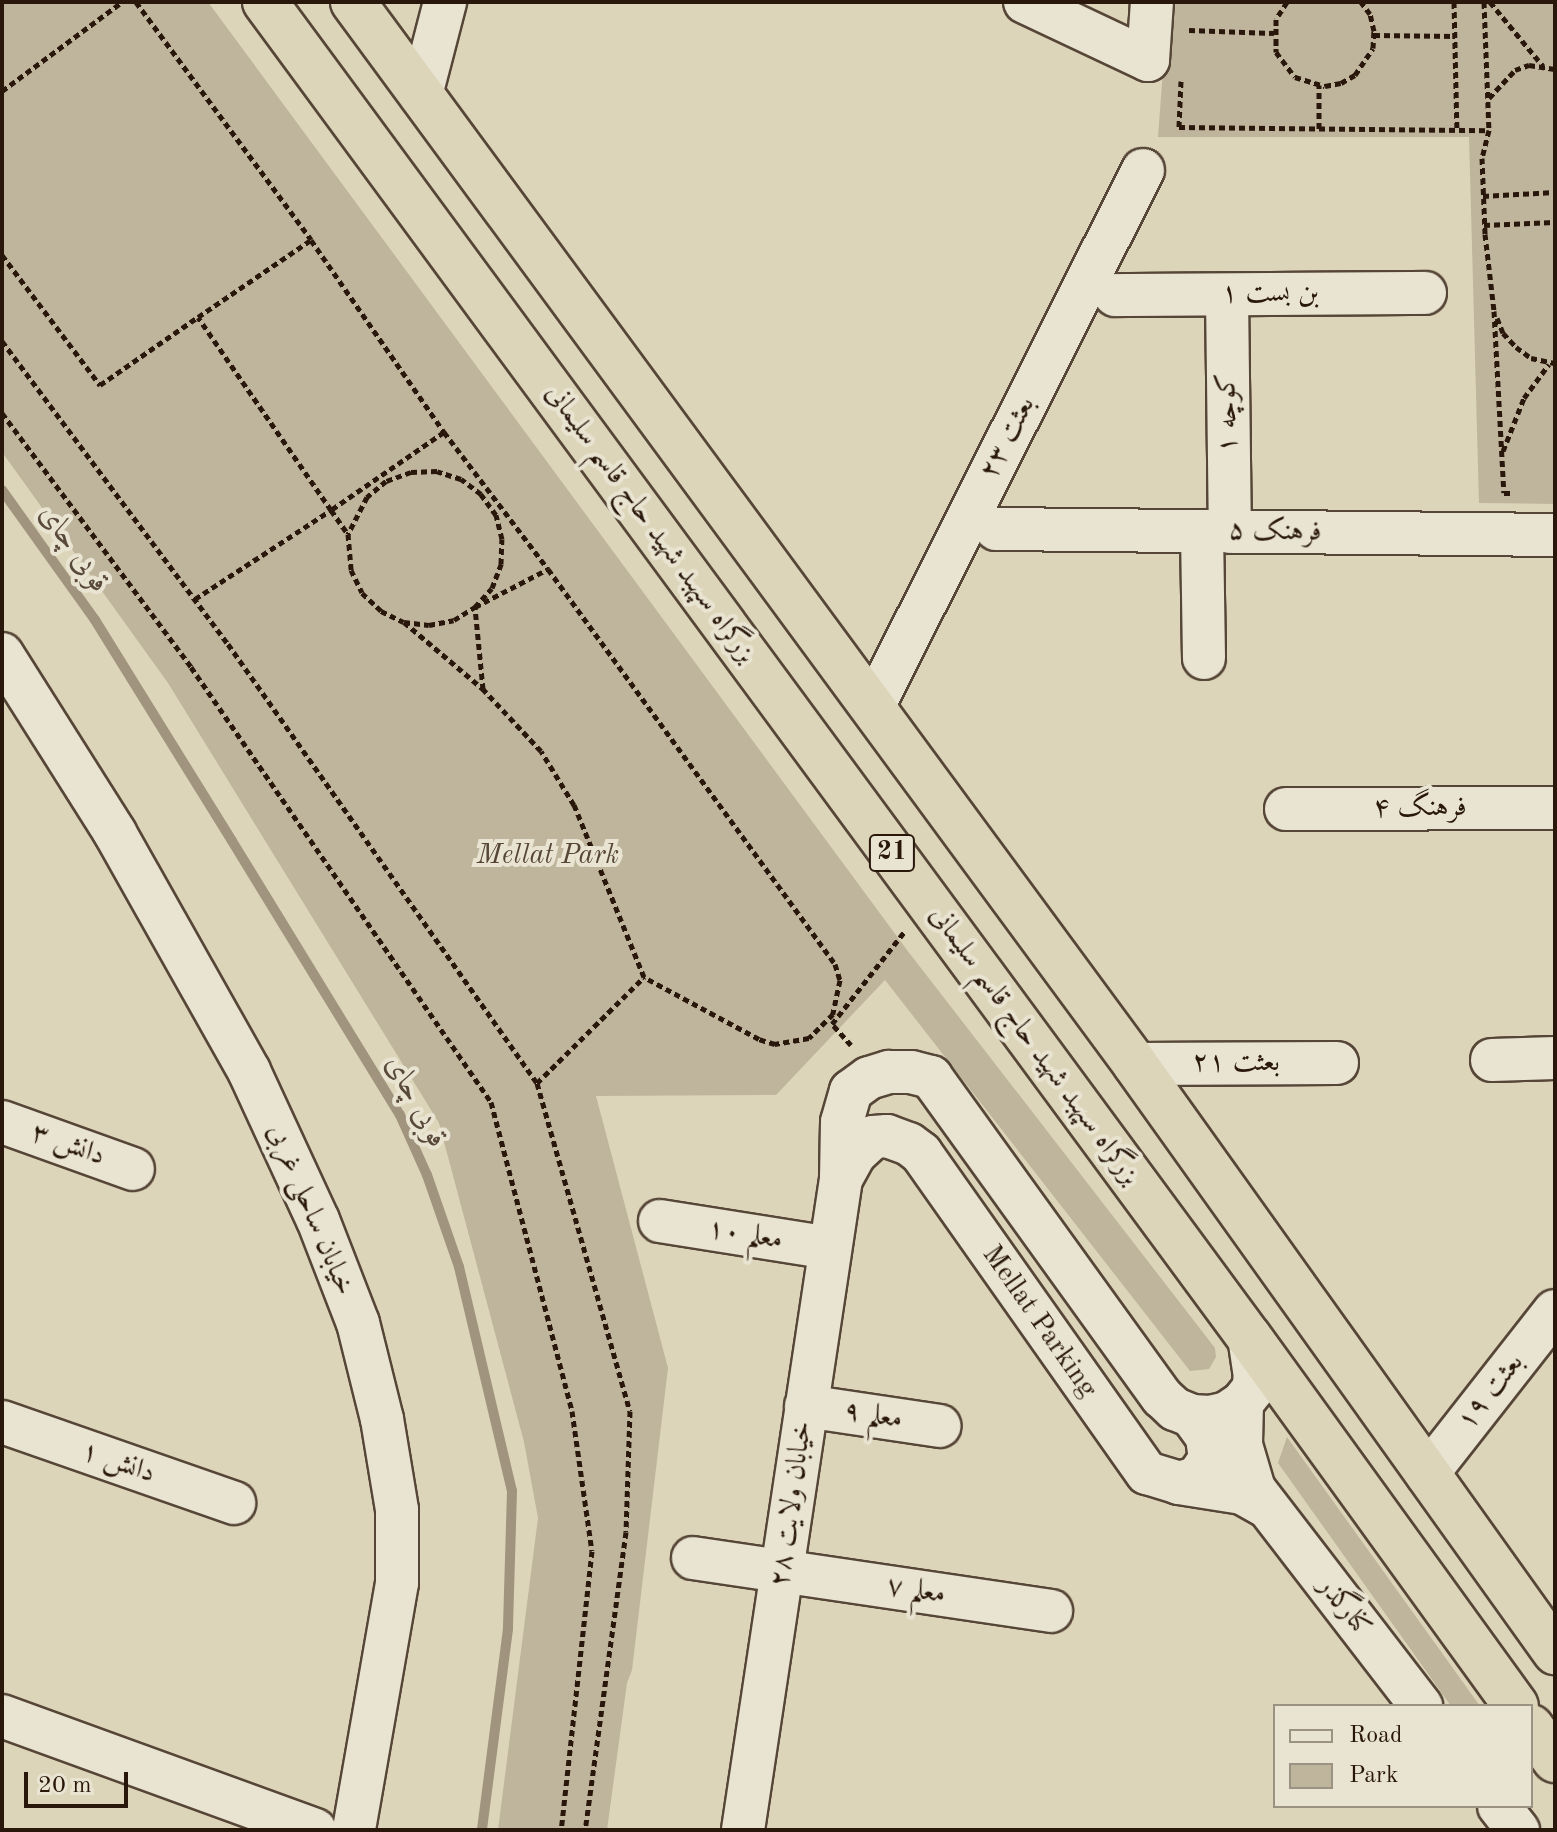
<!DOCTYPE html>
<meta charset="utf-8">
<style>
body{margin:0}
#map{position:relative;width:1557px;height:1832px;overflow:hidden;background:#ddd5b9;font-family:"Old Standard TT",Amiri,serif}
div>[style]{position:absolute}
[style*='--x']{left:calc(var(--x)*1px);top:calc(var(--y)*1px);width:calc(var(--w)*1px);rotate:calc(var(--a)*1deg)}
.green>*{inset:0;background:#beb59c}
.stream>*{height:10px;margin:-5px;padding:0 5px;transform-origin:5px;border-radius:5px;background:#a0947e}
.path>*{height:5px;margin-top:-2.5px;transform-origin:0;background:repeating-linear-gradient(90deg,#29170c 0 6px,transparent 0 10px)}
.roads{filter:drop-shadow(2px 0 #564637) drop-shadow(-2px 0 #564637) drop-shadow(0 2px #564637) drop-shadow(0 -2px #564637)}
.minor>*{height:42px;margin:-21px;padding:0 21px;transform-origin:21px;border-radius:21px;background:#e9e4d2}
.highway>*{height:44px;margin:-22px;padding:0 22px;transform-origin:22px;border-radius:22px;background:#ddd5b9}
span{translate:-50% -50%;white-space:nowrap;text-align:center;line-height:1.15;-webkit-text-stroke:8px #e9e4d2;paint-order:stroke}
.shield-label span{padding:2px 6px;background:#e9e4d2;border:2px solid;border-radius:6px;-webkit-text-stroke-width:0}
.shield-label{font-size:26px;color:#29170c;font-weight:700}
.street-label{font-size:28px;color:#29170c}
.park-label{font-size:28px;color:#564637;font-style:italic}
.water-label{font-size:30px;color:#59493a;font-style:italic}
.frame{position:absolute;inset:0;border:4px solid #29170c;pointer-events:none}
.legend{position:absolute;left:1273px;top:1704px;width:260px;height:104px;box-sizing:border-box;background:#e9e4d2;border:2px solid #9c9283;margin:0;padding:10px 14px;list-style:none;font-size:24px;color:#29170c}
.legend li{display:flex;align-items:center;gap:16px;height:40px}
.legend b{width:40px;border:2px solid #9c9283}
.scale{position:absolute;left:24px;top:1772px;width:104px;height:36px;box-sizing:border-box;border:4px solid #29170c;border-top:0;padding-left:10px;font-size:24px;line-height:28px;white-space:nowrap;color:#29170c;-webkit-text-stroke:6px #e9e4d2;paint-order:stroke}
</style>
<div id="map">
<div class="green">
<div style="clip-path:polygon(2px 2px,208px 2px,907px 950px,1215px 1348px,1216px 1357px,1209px 1369px,1190px 1371px,885px 980px,776px 1095px,596px 1096px,668px 1368px,632px 1670px,627px 1683px,607px 1830px,498px 1830px,538px 1518px,524px 1442px,439px 1123px,168px 683px,2px 452px)"></div>
<div style="clip-path:polygon(1168px 2px,1555px 2px,1555px 504px,1479px 503px,1469px 137px,1158px 137px)"></div>
<div style="clip-path:polygon(1287px 1437px,1480px 1706px,1451px 1706px,1278px 1463px)"></div>
</div>
<div class="stream">
<div style="--x:2;--y:490;--w:160;--a:54.4"></div>
<div style="--x:95;--y:620;--w:260;--a:58.2"></div>
<div style="--x:232;--y:841;--w:321;--a:58.5"></div>
<div style="--x:400;--y:1115;--w:66;--a:65.8"></div>
<div style="--x:427;--y:1175;--w:97;--a:70.8"></div>
<div style="--x:459;--y:1267;--w:230;--a:76.7"></div>
<div style="--x:512;--y:1491;--w:138;--a:91.7"></div>
<div style="--x:508;--y:1629;--w:203;--a:97.4"></div>
</div>
<div class="path">
<div style="--x:136;--y:2;--w:295;--a:53.6"></div>
<div style="--x:1287;--y:2;--w:20;--a:123"></div>
<div style="--x:1276;--y:19;--w:33;--a:90"></div>
<div style="--x:1276;--y:52;--w:31;--a:53"></div>
<div style="--x:1295;--y:77;--w:31;--a:17"></div>
<div style="--x:1325;--y:86;--w:16;--a:-11"></div>
<div style="--x:1341;--y:83;--w:16;--a:-30"></div>
<div style="--x:1355;--y:75;--w:32;--a:-56"></div>
<div style="--x:1373;--y:48;--w:17;--a:-87"></div>
<div style="--x:1374;--y:31;--w:17;--a:-103"></div>
<div style="--x:1370;--y:14;--w:15;--a:-127"></div>
<div style="--x:1454;--y:2;--w:129;--a:88.7"></div>
<div style="--x:1484;--y:2;--w:128;--a:87.8"></div>
<div style="--x:1489;--y:130;--w:29;--a:104"></div>
<div style="--x:1482;--y:158;--w:76;--a:87.7"></div>
<div style="--x:1485;--y:234;--w:78;--a:83.3"></div>
<div style="--x:1494;--y:311;--w:182;--a:86.9"></div>
<div style="--x:1504;--y:493;--w:6;--a:0"></div>
<div style="--x:1490;--y:2;--w:83;--a:50.4"></div>
<div style="--x:1189;--y:30;--w:85;--a:2"></div>
<div style="--x:1374;--y:35;--w:81;--a:0.7"></div>
<div style="--x:1181;--y:81;--w:46;--a:92.5"></div>
<div style="--x:1179;--y:127;--w:310;--a:0.6"></div>
<div style="--x:2;--y:91;--w:149;--a:-36.6"></div>
<div style="--x:1489;--y:98;--w:38;--a:-47"></div>
<div style="--x:1515;--y:70;--w:15;--a:-20"></div>
<div style="--x:1529;--y:65;--w:26;--a:9"></div>
<div style="--x:1319;--y:129;--w:44;--a:-90"></div>
<div style="--x:1483;--y:196;--w:72;--a:-3.2"></div>
<div style="--x:1484;--y:225;--w:71;--a:-2.4"></div>
<div style="--x:2;--y:255;--w:163;--a:53"></div>
<div style="--x:100;--y:385;--w:119;--a:-34.8"></div>
<div style="--x:1497;--y:318;--w:16;--a:68"></div>
<div style="--x:1503;--y:333;--w:19;--a:47"></div>
<div style="--x:1516;--y:347;--w:19;--a:36"></div>
<div style="--x:1531;--y:358;--w:25;--a:12"></div>
<div style="--x:2;--y:341;--w:378;--a:53.3"></div>
<div style="--x:228;--y:644;--w:537;--a:54.86"></div>
<div style="--x:537;--y:1083;--w:341;--a:74.2"></div>
<div style="--x:630;--y:1411;--w:121;--a:91.9"></div>
<div style="--x:626;--y:1532;--w:301;--a:97.8"></div>
<div style="--x:2;--y:413;--w:317;--a:53.3"></div>
<div style="--x:191;--y:667;--w:528;--a:55.41"></div>
<div style="--x:491;--y:1102;--w:319;--a:75.3"></div>
<div style="--x:572;--y:1411;--w:141;--a:81.9"></div>
<div style="--x:592;--y:1551;--w:281;--a:96.3"></div>
<div style="--x:444;--y:432;--w:137;--a:145.4"></div>
<div style="--x:331;--y:510;--w:234;--a:-124.6"></div>
<div style="--x:198;--y:317;--w:137;--a:-34.3"></div>
<div style="--x:311;--y:240;--w:234;--a:55.3"></div>
<div style="--x:444;--y:432;--w:172;--a:52.8"></div>
<div style="--x:548;--y:569;--w:488;--a:54"></div>
<div style="--x:835;--y:964;--w:17;--a:73"></div>
<div style="--x:840;--y:980;--w:35;--a:102"></div>
<div style="--x:833;--y:1014;--w:34;--a:135"></div>
<div style="--x:809;--y:1038;--w:35;--a:170"></div>
<div style="--x:775;--y:1044;--w:17;--a:-163"></div>
<div style="--x:759;--y:1039;--w:131;--a:-151.7"></div>
<div style="--x:644;--y:977;--w:186;--a:-112.1"></div>
<div style="--x:574;--y:805;--w:63;--a:-121.4"></div>
<div style="--x:541;--y:751;--w:85;--a:-133.1"></div>
<div style="--x:483;--y:689;--w:82;--a:-95.6"></div>
<div style="--x:475;--y:607;--w:82;--a:-27.5"></div>
<div style="--x:1503;--y:451;--w:57;--a:-68.4"></div>
<div style="--x:1524;--y:398;--w:42;--a:-53.7"></div>
<div style="--x:195;--y:599;--w:163;--a:-33.2"></div>
<div style="--x:331;--y:510;--w:29;--a:55"></div>
<div style="--x:404;--y:622;--w:25;--a:7"></div>
<div style="--x:429;--y:625;--w:25;--a:-11"></div>
<div style="--x:454;--y:620;--w:25;--a:-32"></div>
<div style="--x:475;--y:607;--w:25;--a:-48"></div>
<div style="--x:492;--y:588;--w:26;--a:-69"></div>
<div style="--x:501;--y:564;--w:25;--a:-88"></div>
<div style="--x:502;--y:539;--w:25;--a:-104"></div>
<div style="--x:496;--y:515;--w:26;--a:-126"></div>
<div style="--x:481;--y:494;--w:25;--a:-143"></div>
<div style="--x:461;--y:479;--w:25;--a:-162"></div>
<div style="--x:437;--y:471;--w:26;--a:178"></div>
<div style="--x:411;--y:472;--w:27;--a:160"></div>
<div style="--x:386;--y:481;--w:25;--a:140"></div>
<div style="--x:367;--y:497;--w:42;--a:117.2"></div>
<div style="--x:348;--y:534;--w:36;--a:85"></div>
<div style="--x:351;--y:570;--w:25;--a:64"></div>
<div style="--x:362;--y:593;--w:26;--a:43"></div>
<div style="--x:381;--y:611;--w:25;--a:26"></div>
<div style="--x:404;--y:622;--w:104;--a:40.3"></div>
<div style="--x:851;--y:1045;--w:28;--a:-132"></div>
<div style="--x:832;--y:1024;--w:118;--a:-51.9"></div>
<div style="--x:537;--y:1083;--w:151;--a:-44.7"></div>
</div>
<div class="roads">
<div class="minor">
<div style="--x:1025;--y:2;--w:136;--a:25.2"></div>
<div style="--x:1148;--y:60;--w:58;--a:-86.1"></div>
<div style="--x:421;--y:95;--w:96;--a:-75.5"></div>
<div style="--x:1115;--y:295;--w:310;--a:-0.4"></div>
<div style="--x:1227;--y:295;--w:237;--a:89.3"></div>
<div style="--x:996;--y:529;--w:559;--a:0.61"></div>
<div style="--x:1202;--y:531;--w:127;--a:89.1"></div>
<div style="--x:2;--y:654;--w:212;--a:57.7"></div>
<div style="--x:115;--y:833;--w:273;--a:60.6"></div>
<div style="--x:249;--y:1071;--w:164;--a:65.2"></div>
<div style="--x:318;--y:1220;--w:110;--a:68.8"></div>
<div style="--x:358;--y:1323;--w:99;--a:76"></div>
<div style="--x:382;--y:1419;--w:92;--a:80.6"></div>
<div style="--x:397;--y:1510;--w:73;--a:90"></div>
<div style="--x:397;--y:1583;--w:251;--a:99.9"></div>
<div style="--x:873;--y:707;--w:601;--a:-63.31"></div>
<div style="--x:1286;--y:809;--w:269;--a:-0.2"></div>
<div style="--x:1492;--y:1060;--w:63;--a:-1.8"></div>
<div style="--x:1135;--y:1064;--w:202;--a:-0.3"></div>
<div style="--x:2;--y:1122;--w:139;--a:19.7"></div>
<div style="--x:841;--y:1179;--w:29;--a:-61"></div>
<div style="--x:855;--y:1154;--w:25;--a:-43"></div>
<div style="--x:873;--y:1137;--w:14;--a:-4"></div>
<div style="--x:887;--y:1136;--w:23;--a:20"></div>
<div style="--x:909;--y:1144;--w:15;--a:37"></div>
<div style="--x:921;--y:1153;--w:392;--a:54.8"></div>
<div style="--x:1147;--y:1473;--w:34;--a:17"></div>
<div style="--x:1179;--y:1483;--w:64;--a:9"></div>
<div style="--x:1242;--y:1493;--w:29;--a:29"></div>
<div style="--x:660;--y:1221;--w:172;--a:9"></div>
<div style="--x:1242;--y:1403;--w:42;--a:91.4"></div>
<div style="--x:1241;--y:1445;--w:46;--a:73.5"></div>
<div style="--x:1254;--y:1489;--w:274;--a:52.4"></div>
<div style="--x:806;--y:1406;--w:135;--a:8.5"></div>
<div style="--x:2;--y:1422;--w:246;--a:19.2"></div>
<div style="--x:1427;--y:1474;--w:207;--a:-51.9"></div>
<div style="--x:1179;--y:1483;--w:19;--a:-16"></div>
<div style="--x:1197;--y:1478;--w:23;--a:-56"></div>
<div style="--x:1210;--y:1459;--w:22;--a:-98"></div>
<div style="--x:1207;--y:1437;--w:26;--a:-126"></div>
<div style="--x:693;--y:1558;--w:362;--a:8.4"></div>
<div style="--x:2;--y:1716;--w:333;--a:20"></div>
<div style="--x:1499;--y:1806;--w:31;--a:52"></div>
<div style="--x:743;--y:1830;--w:658;--a:-81.44"></div>
<div style="--x:841;--y:1179;--w:57;--a:-89"></div>
<div style="--x:842;--y:1122;--w:32;--a:-74"></div>
<div style="--x:851;--y:1091;--w:22;--a:-36"></div>
<div style="--x:869;--y:1078;--w:21;--a:-17"></div>
<div style="--x:889;--y:1072;--w:22;--a:0"></div>
<div style="--x:911;--y:1072;--w:21;--a:14"></div>
<div style="--x:931;--y:1077;--w:395;--a:54.2"></div>
<div style="--x:1162;--y:1397;--w:18;--a:43"></div>
<div style="--x:1175;--y:1409;--w:18;--a:22"></div>
<div style="--x:1192;--y:1416;--w:18;--a:3"></div>
<div style="--x:1210;--y:1417;--w:17;--a:-13"></div>
<div style="--x:1227;--y:1413;--w:18;--a:-34"></div>
<div style="--x:1242;--y:1403;--w:18;--a:-52"></div>
<div style="--x:1253;--y:1389;--w:12;--a:-81"></div>
<div style="--x:1255;--y:1377;--w:40;--a:-98.5"></div>
</div>
<div class="highway">
<div style="--x:265;--y:2;--w:1658;--a:53.61"></div>
<div style="--x:1249;--y:1337;--w:455;--a:54.1"></div>
<div style="--x:353;--y:2;--w:1319;--a:53.63"></div>
<div style="--x:1135;--y:1064;--w:723;--a:54.46"></div>
<div style="--x:1531;--y:1727;--w:41;--a:54"></div>
</div>
</div>
<div class="shield-label">
<span style="left:892px;top:853px">21</span>
</div>
<div class="street-label">
<span style="left:1270px;top:294px">بن بست ۱</span>
<span style="left:1228px;top:413px;rotate:-91deg">کوچه ۱</span>
<span style="left:1008px;top:438px;rotate:-63deg">بعثت ۲۳</span>
<span style="left:650px;top:524px;rotate:54deg">بزرگراه سپهبد شهید حاج قاسم سلیمانی</span>
<span style="left:1275px;top:532px;rotate:1deg">فرهنک ۵</span>
<span style="left:1420px;top:808px">فرهنگ ۴</span>
<span style="left:1034px;top:1046px;rotate:54deg">بزرگراه سپهبد شهید حاج قاسم سلیمانی</span>
<span style="left:1236px;top:1063px">بعثت ۲۱</span>
<span style="left:68px;top:1145px;rotate:20deg">دانش ۳</span>
<span style="left:310px;top:1210px;rotate:67deg">خیابان ساحلی غربی</span>
<span style="left:745px;top:1235px;rotate:9deg">معلم ۱۰</span>
<span style="left:1039px;top:1322px;rotate:55deg">Mellat Parking</span>
<span style="left:1491px;top:1392px;rotate:-52deg">بعثت ۱۹</span>
<span style="left:873px;top:1416px;rotate:8deg">معلم ۹</span>
<span style="left:118px;top:1463px;rotate:19deg">دانش ۱</span>
<span style="left:792px;top:1504px;rotate:-82deg">خیابان ولایت ۲۸</span>
<span style="left:916px;top:1591px;rotate:8deg">معلم ۷</span>
<span style="left:1344px;top:1607px;rotate:52deg">کنارگذر</span>
</div>
<div class="park-label">
<span style="left:548px;top:856px">Mellat Park</span>
</div>
<div class="water-label">
<span style="left:74px;top:549px;rotate:55deg">قوبی چای</span>
<span style="left:416px;top:1102px;rotate:62deg">قوبی چای</span>
</div>
<div class="frame"></div>
<ul class="legend">
<li><b style="height:10px;background:#e9e4d2"></b>Road</li>
<li><b style="height:22px;background:#beb59c"></b>Park</li>
</ul>
<div class="scale">20 m</div>
</div>
